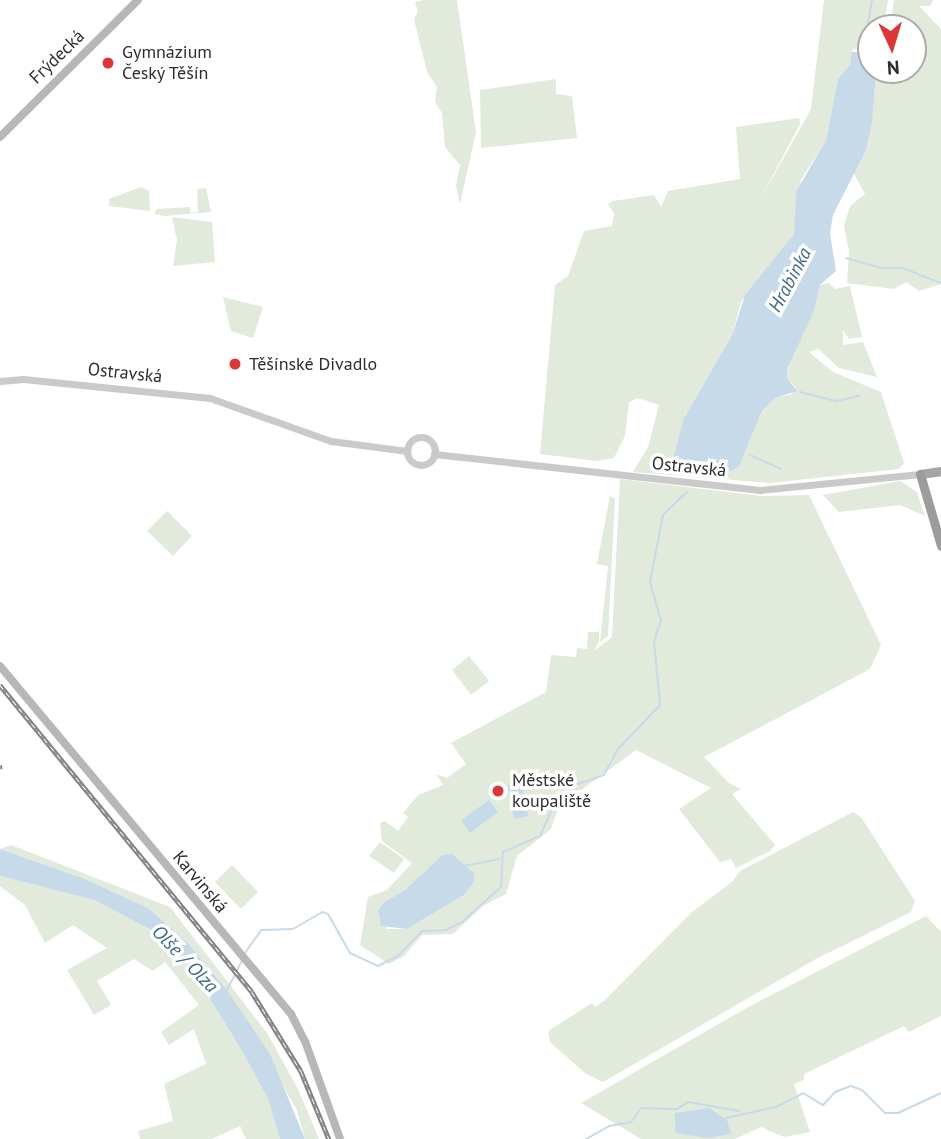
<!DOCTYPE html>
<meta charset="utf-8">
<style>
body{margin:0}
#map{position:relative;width:941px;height:1139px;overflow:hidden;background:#fff;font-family:"PT Sans",sans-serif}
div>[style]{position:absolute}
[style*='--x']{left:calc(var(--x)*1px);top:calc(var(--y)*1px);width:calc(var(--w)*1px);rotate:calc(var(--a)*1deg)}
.green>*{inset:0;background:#e2eadb}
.water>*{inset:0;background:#c7dae9}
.stream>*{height:2px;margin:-1px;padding:0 1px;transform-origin:1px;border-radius:1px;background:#c7dae9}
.tertiary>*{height:7px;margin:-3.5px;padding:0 3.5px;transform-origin:3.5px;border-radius:3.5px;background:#cacaca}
.tertiary>.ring{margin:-3.5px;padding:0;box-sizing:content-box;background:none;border:7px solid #cacaca;border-radius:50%}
.secondary>*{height:8px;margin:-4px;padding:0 4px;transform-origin:4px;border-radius:4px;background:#b7b7b7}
.primary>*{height:9px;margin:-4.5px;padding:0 4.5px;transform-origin:4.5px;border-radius:4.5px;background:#a5a5a5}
.trunk>*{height:9px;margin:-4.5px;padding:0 4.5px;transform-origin:4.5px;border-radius:4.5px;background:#9c9c9c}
.rail>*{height:4.5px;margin-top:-2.25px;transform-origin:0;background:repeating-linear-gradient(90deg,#fff 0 5px,#828282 0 10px);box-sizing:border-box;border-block:2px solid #828282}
.dots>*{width:19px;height:19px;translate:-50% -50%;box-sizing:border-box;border:4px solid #fff;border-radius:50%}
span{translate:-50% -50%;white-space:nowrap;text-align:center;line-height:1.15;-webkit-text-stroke:7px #fff;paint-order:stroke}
.poi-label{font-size:18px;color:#2d2d2d}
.left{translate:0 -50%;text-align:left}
.street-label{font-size:18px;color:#2d2d2d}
.water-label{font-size:19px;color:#3f698a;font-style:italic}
.north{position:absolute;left:857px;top:14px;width:70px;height:70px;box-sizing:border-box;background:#fff;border:2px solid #ababab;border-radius:50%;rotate:176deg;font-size:19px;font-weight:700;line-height:28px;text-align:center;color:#2d2d2d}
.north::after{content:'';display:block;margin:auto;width:24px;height:32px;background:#dc3639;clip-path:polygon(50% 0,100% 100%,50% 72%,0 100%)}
</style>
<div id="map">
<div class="green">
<div style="clip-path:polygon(424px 0,457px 0,476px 132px,460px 204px,456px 186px,460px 165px,445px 147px,442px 113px,435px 102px,437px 87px,427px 72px,414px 19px,418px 12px,415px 2px)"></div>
<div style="clip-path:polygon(824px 0,888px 0,884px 28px,871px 28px,871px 53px,853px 49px,850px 64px,838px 79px,826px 140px,801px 180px,794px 234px,741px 302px,733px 333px,683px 420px,672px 463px,728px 472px,739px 467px,762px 411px,775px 398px,792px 394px,795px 387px,787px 378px,790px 360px,814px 311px,820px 285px,829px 283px,835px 289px,850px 286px,862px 337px,849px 339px,843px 330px,843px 345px,863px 342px,877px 377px,839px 368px,818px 349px,809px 352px,833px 372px,881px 392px,904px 463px,899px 469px,770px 483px,633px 472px,648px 447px,659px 405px,637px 398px,629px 402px,625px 436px,614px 458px,597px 461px,540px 454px,555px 285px,568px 276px,584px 231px,612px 226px,614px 214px,608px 204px,613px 201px,654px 195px,661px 207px,668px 191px,740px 179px,736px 127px,799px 118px,800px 124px,761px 198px,811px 109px)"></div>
<div style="clip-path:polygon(894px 0,933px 0,930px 6px,919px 6px,941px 29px,941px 284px,919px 291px,906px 282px,894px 289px,847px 283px,849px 252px,844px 226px,850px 206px,865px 194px,853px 172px,866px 150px,876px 70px,913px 70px,913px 28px,890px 28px)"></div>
<div style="clip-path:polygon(556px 79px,556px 94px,572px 96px,577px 138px,481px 148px,480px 90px)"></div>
<div style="clip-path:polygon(141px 187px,149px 191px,150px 211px,109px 206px,109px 199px)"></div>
<div style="clip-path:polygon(206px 188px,211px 212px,165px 216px,154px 214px,157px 209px,190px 207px,190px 213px,198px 212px,197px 189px)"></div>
<div style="clip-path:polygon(172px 217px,212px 222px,215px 262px,173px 266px,177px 240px)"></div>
<div style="clip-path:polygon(223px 297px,263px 307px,253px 338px,231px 331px)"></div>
<div style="clip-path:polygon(evenodd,620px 479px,761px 496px,809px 495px,881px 645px,870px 669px,704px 757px,729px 783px,741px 789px,732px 794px,775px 845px,770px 851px,736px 868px,731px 859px,720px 862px,679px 809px,711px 788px,636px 750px,559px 806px,551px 829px,517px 856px,506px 894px,483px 906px,453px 934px,422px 935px,404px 956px,389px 964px,360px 945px,368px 897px,387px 890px,412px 863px,382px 841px,380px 823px,385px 821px,398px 831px,408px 817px,403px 813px,418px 795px,443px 785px,436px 774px,447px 778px,466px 764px,451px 743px,546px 692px,551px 655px,576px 657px,577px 648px,587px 649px,588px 632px,598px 632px,599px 627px,599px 641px,594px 651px,612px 637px,620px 479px,452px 854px,474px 882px,464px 895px,407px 929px,387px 929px,378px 910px,384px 902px,405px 890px,442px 855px,452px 854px)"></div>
<div style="clip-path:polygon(900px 481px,917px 492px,925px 516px,900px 505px,839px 512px,823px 495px)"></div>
<div style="clip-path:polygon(610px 496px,615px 498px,608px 636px,600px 642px,608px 566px,597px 564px)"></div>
<div style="clip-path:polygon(167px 511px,192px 536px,173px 556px,147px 531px)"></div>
<div style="clip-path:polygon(469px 656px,489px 681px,471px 695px,452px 670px)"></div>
<div style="clip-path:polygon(853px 812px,861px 817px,915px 901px,911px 912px,814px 960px,603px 1082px,586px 1074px,550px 1042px,548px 1031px,592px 1003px,595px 1007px,605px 1000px,692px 912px,732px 882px,740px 871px)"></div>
<div style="clip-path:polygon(380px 842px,404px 859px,394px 873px,369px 856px)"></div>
<div style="clip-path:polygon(11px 845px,170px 907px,267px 1033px,299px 1091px,319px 1139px,305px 1139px,296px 1108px,227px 990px,187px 942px,148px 908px,85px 879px,0 849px)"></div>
<div style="clip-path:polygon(232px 865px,258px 892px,241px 909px,215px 882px)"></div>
<div style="clip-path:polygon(0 876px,94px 900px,157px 933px,196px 976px,242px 1051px,268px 1099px,280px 1139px,246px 1139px,240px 1126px,212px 1139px,140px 1139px,138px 1131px,173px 1121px,164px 1084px,206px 1064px,194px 1029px,169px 1045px,161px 1032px,199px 1005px,165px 962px,153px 971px,134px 959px,97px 981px,111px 1005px,94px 1015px,67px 970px,107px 948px,73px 925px,45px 943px,25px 905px,0 886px)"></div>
<div style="clip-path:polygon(926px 916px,941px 932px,941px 1016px,909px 1032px,904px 1026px,804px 1074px,804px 1080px,794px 1084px,810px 1132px,784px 1137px,761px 1127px,735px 1139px,641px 1139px,581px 1103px,750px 1006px)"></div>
</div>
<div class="water">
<div style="clip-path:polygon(852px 52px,866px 52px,871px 56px,871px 70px,876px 70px,872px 122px,866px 150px,833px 215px,830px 233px,836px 271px,820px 285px,814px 311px,788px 367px,787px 378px,797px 391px,775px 398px,762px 411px,739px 467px,728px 472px,672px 463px,683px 420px,733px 333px,745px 295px,794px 234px,796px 192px,826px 140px,838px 79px,850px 64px)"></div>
<div style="clip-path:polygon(522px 783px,528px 816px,514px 819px,508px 785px)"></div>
<div style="clip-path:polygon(489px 800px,498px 812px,470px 833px,461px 820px)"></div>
<div style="clip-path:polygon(0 849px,85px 879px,148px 908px,187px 942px,227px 990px,270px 1054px,305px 1139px,280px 1139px,268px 1099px,242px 1051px,196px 976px,157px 933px,94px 900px,0 876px)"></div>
<div style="clip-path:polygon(452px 854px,474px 873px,474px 882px,464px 895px,407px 929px,381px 926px,378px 910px,384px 902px,405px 890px,442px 855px)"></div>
<div style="clip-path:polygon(709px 1108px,727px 1120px,731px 1134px,707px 1138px,675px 1133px,675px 1113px)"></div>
</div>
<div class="stream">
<div style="--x:863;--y:51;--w:52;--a:-80"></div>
<div style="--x:846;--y:258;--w:35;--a:16"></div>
<div style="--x:880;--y:268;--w:22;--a:0"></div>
<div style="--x:902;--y:268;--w:42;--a:21"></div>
<div style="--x:800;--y:392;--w:38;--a:14"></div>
<div style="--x:837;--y:401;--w:23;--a:-13"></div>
<div style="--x:750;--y:455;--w:34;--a:24"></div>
<div style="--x:464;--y:866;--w:36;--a:-11"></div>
<div style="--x:245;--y:953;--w:28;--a:-55"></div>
<div style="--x:261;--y:930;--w:32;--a:-2"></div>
<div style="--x:293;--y:929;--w:34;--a:-30"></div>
<div style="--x:322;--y:912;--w:6;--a:18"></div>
<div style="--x:328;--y:914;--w:45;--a:60.6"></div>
<div style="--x:350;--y:953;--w:31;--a:25"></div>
<div style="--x:378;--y:966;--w:22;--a:-27"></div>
<div style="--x:398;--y:956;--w:35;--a:-46"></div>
<div style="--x:422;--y:931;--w:24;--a:-2"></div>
<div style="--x:446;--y:930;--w:18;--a:-27"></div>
<div style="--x:462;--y:922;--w:52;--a:-41.9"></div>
<div style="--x:501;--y:887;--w:35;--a:-87"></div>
<div style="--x:503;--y:852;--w:40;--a:-23.4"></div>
<div style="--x:540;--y:836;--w:42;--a:-65.9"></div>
<div style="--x:557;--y:798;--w:22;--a:-36"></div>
<div style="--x:575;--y:785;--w:31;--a:-19"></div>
<div style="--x:604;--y:775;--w:30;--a:-62"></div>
<div style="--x:618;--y:749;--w:61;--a:-46.3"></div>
<div style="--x:660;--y:705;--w:64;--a:-95.4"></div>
<div style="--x:654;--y:641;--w:21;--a:-71"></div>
<div style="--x:661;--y:621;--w:41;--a:-105.8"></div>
<div style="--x:650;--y:582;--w:68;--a:-79"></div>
<div style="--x:663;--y:515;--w:33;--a:-44"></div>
<div style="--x:227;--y:990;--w:33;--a:-63"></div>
<div style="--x:726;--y:1118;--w:51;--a:-12.4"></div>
<div style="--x:776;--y:1107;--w:30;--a:-27"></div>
<div style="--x:803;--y:1093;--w:23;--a:31"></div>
<div style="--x:823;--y:1105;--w:18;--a:-47"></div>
<div style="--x:835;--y:1092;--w:17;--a:-21"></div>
<div style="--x:851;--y:1086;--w:12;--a:20"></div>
<div style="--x:862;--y:1090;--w:33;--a:45"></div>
<div style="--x:885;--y:1113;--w:13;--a:0"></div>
<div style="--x:898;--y:1113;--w:47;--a:-24.9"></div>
<div style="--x:586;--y:1139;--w:26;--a:-29"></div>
<div style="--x:609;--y:1126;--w:22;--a:-10"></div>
<div style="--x:631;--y:1122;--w:17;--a:-54"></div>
<div style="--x:641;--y:1108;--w:36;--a:2"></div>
<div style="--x:677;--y:1109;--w:13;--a:-32"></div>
<div style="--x:688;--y:1102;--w:52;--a:10"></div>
</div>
<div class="tertiary">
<div style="--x:0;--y:381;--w:23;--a:-5"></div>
<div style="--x:23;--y:379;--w:188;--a:5.8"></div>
<div style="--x:210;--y:398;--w:128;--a:19.6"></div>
<div style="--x:331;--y:441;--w:77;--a:7.5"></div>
<div class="ring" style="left:407px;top:437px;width:21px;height:21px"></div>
<div style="--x:434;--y:454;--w:328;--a:6.3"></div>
<div style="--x:760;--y:490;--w:161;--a:-5.7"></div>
</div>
<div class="secondary">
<div style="--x:0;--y:137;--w:194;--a:-44.8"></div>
<div style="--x:0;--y:666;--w:454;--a:50.1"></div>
<div style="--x:291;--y:1014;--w:30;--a:63"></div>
<div style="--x:305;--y:1041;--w:104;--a:70.3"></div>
</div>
<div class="primary">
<div style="--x:920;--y:474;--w:21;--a:-8"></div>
</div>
<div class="trunk">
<div style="--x:920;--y:474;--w:75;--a:73.7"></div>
</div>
<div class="rail">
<div style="--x:0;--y:685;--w:397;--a:50.6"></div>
<div style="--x:252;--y:992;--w:93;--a:58.2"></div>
<div style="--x:301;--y:1071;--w:74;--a:67.6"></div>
<div style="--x:0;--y:765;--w:4;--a:90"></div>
</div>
<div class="dots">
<div style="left:108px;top:63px;background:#dc3639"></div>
<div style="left:235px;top:364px;background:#dc3639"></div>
<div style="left:498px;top:791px;background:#dc3639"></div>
</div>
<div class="poi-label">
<span class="left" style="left:122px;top:63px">Gymnázium<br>Český Těšín</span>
<span class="left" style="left:249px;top:364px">Těšínské Divadlo</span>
<span class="left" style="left:512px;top:791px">Městské<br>koupaliště</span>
</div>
<div class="street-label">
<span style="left:57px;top:57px;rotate:-44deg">Frýdecká</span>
<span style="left:125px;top:373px;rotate:6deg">Ostravská</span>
<span style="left:689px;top:467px;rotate:6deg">Ostravská</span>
<span style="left:200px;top:882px;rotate:50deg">Karvinská</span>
</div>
<div class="water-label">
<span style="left:790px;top:280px;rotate:-62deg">Hrabinka</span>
<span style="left:185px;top:959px;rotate:46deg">Olše / Olza</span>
</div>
<div class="north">N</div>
</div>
